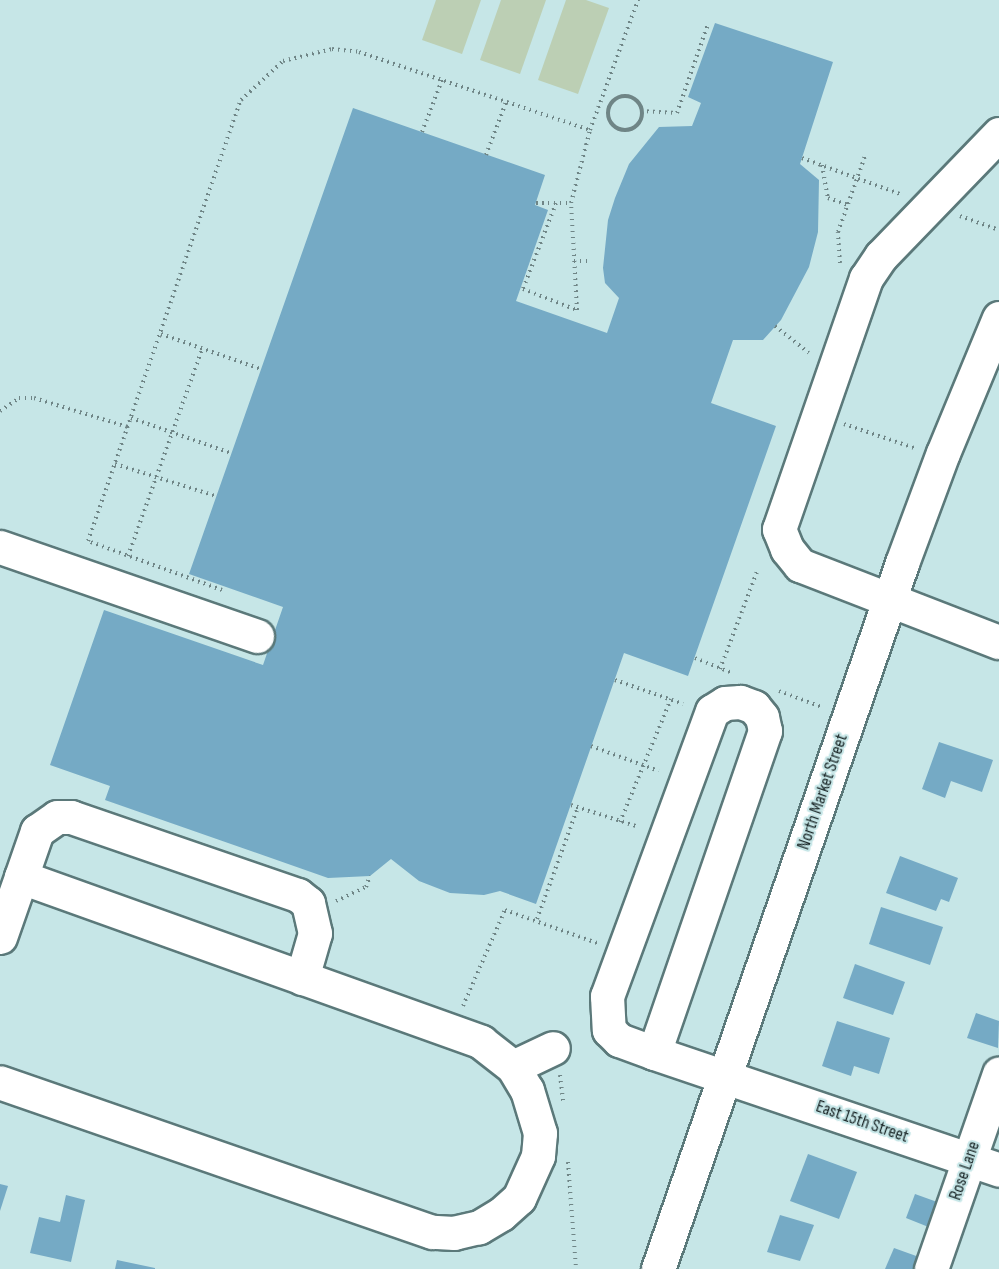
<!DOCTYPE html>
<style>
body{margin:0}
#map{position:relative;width:999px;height:1269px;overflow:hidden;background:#c6e6e7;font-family:"Sofia Sans Condensed",sans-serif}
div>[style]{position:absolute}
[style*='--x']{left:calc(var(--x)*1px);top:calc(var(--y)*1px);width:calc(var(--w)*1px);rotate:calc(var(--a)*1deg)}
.green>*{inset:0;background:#bccfb4}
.building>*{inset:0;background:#75aac5}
.path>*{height:4px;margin-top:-2px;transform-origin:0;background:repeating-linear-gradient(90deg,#6f8586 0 1.5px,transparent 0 6px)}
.path>.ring{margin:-2px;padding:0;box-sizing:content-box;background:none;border:4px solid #6f8586;border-radius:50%}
.roads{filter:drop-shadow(2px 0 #5b797a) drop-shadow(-2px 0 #5b797a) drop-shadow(0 2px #5b797a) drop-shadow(0 -2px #5b797a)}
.minor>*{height:33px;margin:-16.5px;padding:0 16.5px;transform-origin:16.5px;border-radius:16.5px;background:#fff}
.major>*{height:33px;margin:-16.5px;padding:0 16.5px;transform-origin:16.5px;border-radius:16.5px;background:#fff}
span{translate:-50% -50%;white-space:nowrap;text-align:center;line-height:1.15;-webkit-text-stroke:4.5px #c6e6e7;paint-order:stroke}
.street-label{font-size:18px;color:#182425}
</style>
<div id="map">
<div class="green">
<div style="clip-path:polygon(436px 0,481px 0,462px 54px,422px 40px)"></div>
<div style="clip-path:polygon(501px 0,546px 0,520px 74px,480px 60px)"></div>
<div style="clip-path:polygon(566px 0,586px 0,609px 8px,578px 94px,538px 80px)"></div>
</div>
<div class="building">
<div style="clip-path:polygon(715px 23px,833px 62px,800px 164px,819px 180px,818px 232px,809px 267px,781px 320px,763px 340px,733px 340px,711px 403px,776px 426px,688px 676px,624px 653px,536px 904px,500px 891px,484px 895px,450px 893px,419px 881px,391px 859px,370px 876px,328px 878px,105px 800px,110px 786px,50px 765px,104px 610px,263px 665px,283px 607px,189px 574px,353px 108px,545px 175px,535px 205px,548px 210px,516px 301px,607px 333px,619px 298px,605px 283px,603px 268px,608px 220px,615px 198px,629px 164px,659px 127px,692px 126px,701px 103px,688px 97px)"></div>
<div style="clip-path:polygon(939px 742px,993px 760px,982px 792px,951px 781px,945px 798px,922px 789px)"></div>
<div style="clip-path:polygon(900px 856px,958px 878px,949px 902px,941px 899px,936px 911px,886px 893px)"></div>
<div style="clip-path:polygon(881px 907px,943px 927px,930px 965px,869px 944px)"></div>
<div style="clip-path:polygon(855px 964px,905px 982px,893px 1015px,843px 998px)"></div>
<div style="clip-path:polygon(976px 1013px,999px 1021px,998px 1048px,967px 1038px)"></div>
<div style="clip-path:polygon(837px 1021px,890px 1038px,879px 1074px,854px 1066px,851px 1076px,822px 1066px)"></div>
<div style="clip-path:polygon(808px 1154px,857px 1172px,839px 1219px,790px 1201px)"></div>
<div style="clip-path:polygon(0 1184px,8px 1186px,0 1211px)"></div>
<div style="clip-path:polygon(915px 1194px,940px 1203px,931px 1228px,906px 1218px)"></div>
<div style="clip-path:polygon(66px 1195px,85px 1200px,71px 1262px,30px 1253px,39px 1217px,60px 1222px)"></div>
<div style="clip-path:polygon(780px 1215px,814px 1225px,800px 1261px,767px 1252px)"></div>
<div style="clip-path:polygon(894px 1248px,919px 1257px,914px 1269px,885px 1269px)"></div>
<div style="clip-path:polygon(117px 1260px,155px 1268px,155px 1269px,115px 1269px)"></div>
</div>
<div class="path">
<div class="ring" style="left:608px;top:96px;width:30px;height:30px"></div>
<div style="--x:641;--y:111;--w:36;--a:3"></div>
<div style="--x:677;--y:113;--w:94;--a:-70.8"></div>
<div style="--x:422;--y:132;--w:56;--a:-69"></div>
<div style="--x:486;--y:155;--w:57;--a:-69.3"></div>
<div style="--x:802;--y:158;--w:104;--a:20.2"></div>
<div style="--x:822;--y:165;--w:34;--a:80"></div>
<div style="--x:828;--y:198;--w:21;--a:19"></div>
<div style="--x:536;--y:203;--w:35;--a:0"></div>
<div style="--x:556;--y:203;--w:92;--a:111"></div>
<div style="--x:523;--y:289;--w:58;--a:21.3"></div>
<div style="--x:577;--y:310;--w:107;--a:-93.2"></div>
<div style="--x:571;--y:203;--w:75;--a:-75.4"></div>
<div style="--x:590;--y:130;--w:139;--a:-69.7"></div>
<div style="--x:960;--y:216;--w:41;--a:19.7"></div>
<div style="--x:574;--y:261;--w:13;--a:0"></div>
<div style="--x:840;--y:263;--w:31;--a:-94"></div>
<div style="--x:838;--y:232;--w:81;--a:-70.4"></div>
<div style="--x:775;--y:326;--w:43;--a:38.5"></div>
<div style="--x:161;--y:334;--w:106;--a:19.3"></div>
<div style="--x:0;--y:411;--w:23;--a:-34"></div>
<div style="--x:19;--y:398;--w:15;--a:0"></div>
<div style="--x:34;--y:398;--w:98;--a:17.1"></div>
<div style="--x:131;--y:418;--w:106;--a:19.3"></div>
<div style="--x:844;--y:424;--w:74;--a:18.9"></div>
<div style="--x:115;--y:464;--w:106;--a:17.6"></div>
<div style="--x:128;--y:556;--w:220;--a:-70.3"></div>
<div style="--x:222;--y:590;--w:143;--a:-159.9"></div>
<div style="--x:88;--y:541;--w:467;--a:-70.9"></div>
<div style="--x:241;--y:100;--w:57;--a:-42.9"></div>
<div style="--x:283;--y:61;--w:50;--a:-13.8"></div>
<div style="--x:332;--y:49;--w:27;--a:6"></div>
<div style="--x:359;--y:52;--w:244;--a:18.7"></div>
<div style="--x:695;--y:658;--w:38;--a:22"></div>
<div style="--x:720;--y:669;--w:107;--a:-69.2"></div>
<div style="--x:615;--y:680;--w:72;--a:19.4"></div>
<div style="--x:779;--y:691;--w:46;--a:20.4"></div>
<div style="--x:591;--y:746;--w:72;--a:20.2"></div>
<div style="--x:571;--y:805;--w:71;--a:17.9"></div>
<div style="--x:620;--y:822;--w:133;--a:-67.5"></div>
<div style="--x:336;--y:901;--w:33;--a:-25"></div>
<div style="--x:366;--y:887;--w:12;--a:-70"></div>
<div style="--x:537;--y:919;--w:119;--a:-69.9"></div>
<div style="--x:463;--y:1006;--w:105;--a:-66.4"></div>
<div style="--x:505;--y:910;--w:98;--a:19.7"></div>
<div style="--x:560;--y:1075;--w:26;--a:83"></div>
<div style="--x:568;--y:1162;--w:107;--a:85.7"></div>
</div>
<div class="roads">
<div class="minor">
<div style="--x:999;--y:134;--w:170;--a:134"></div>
<div style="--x:881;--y:256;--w:27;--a:124"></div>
<div style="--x:866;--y:278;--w:266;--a:109.1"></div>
<div style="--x:779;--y:529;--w:22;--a:68"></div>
<div style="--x:787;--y:549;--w:21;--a:51"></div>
<div style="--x:800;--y:565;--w:213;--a:21.2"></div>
<div style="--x:0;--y:547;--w:272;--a:19.1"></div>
<div style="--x:21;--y:877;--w:49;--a:-70.8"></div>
<div style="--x:37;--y:831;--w:24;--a:-35"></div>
<div style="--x:57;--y:817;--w:14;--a:0"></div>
<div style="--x:71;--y:817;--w:240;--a:19"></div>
<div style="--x:298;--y:895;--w:13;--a:39"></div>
<div style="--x:308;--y:903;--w:31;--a:77"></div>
<div style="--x:315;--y:933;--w:47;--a:106.1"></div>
<div style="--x:0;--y:937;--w:64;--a:-70.7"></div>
<div style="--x:21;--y:877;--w:489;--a:19.7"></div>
<div style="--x:481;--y:1042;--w:41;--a:38"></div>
<div style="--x:513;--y:1067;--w:27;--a:59"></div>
<div style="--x:527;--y:1090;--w:45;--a:73.2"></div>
<div style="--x:540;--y:1133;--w:23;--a:95"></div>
<div style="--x:538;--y:1156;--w:46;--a:114.3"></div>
<div style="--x:519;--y:1198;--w:24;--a:138"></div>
<div style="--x:501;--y:1214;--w:26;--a:149"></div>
<div style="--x:479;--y:1227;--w:26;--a:167"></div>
<div style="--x:454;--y:1233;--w:22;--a:-177"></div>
<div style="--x:432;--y:1232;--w:457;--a:-160.9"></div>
<div style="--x:654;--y:1053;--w:341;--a:-71"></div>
<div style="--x:765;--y:731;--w:14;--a:-102"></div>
<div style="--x:762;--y:717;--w:13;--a:-129"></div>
<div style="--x:754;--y:707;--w:15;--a:-160"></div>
<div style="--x:740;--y:702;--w:15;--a:176"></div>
<div style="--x:725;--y:703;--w:15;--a:148"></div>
<div style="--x:712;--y:711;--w:304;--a:110.2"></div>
<div style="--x:607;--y:996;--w:34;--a:87"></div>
<div style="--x:609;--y:1030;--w:14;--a:45"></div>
<div style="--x:619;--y:1040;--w:37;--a:20"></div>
<div style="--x:654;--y:1053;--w:364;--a:18.7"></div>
<div style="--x:513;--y:1067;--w:44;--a:-25.4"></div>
<div style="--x:931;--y:1269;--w:207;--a:-70.8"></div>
</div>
<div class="major">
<div style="--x:658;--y:1269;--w:747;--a:-70.93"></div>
<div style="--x:902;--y:563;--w:117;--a:-69.6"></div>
<div style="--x:943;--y:453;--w:146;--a:-67.5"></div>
</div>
</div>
<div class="street-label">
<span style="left:823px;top:792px;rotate:-71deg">North Market Street</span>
<span style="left:862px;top:1122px;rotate:19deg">East 15th Street</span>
<span style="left:965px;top:1171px;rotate:-71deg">Rose Lane</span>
</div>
</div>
